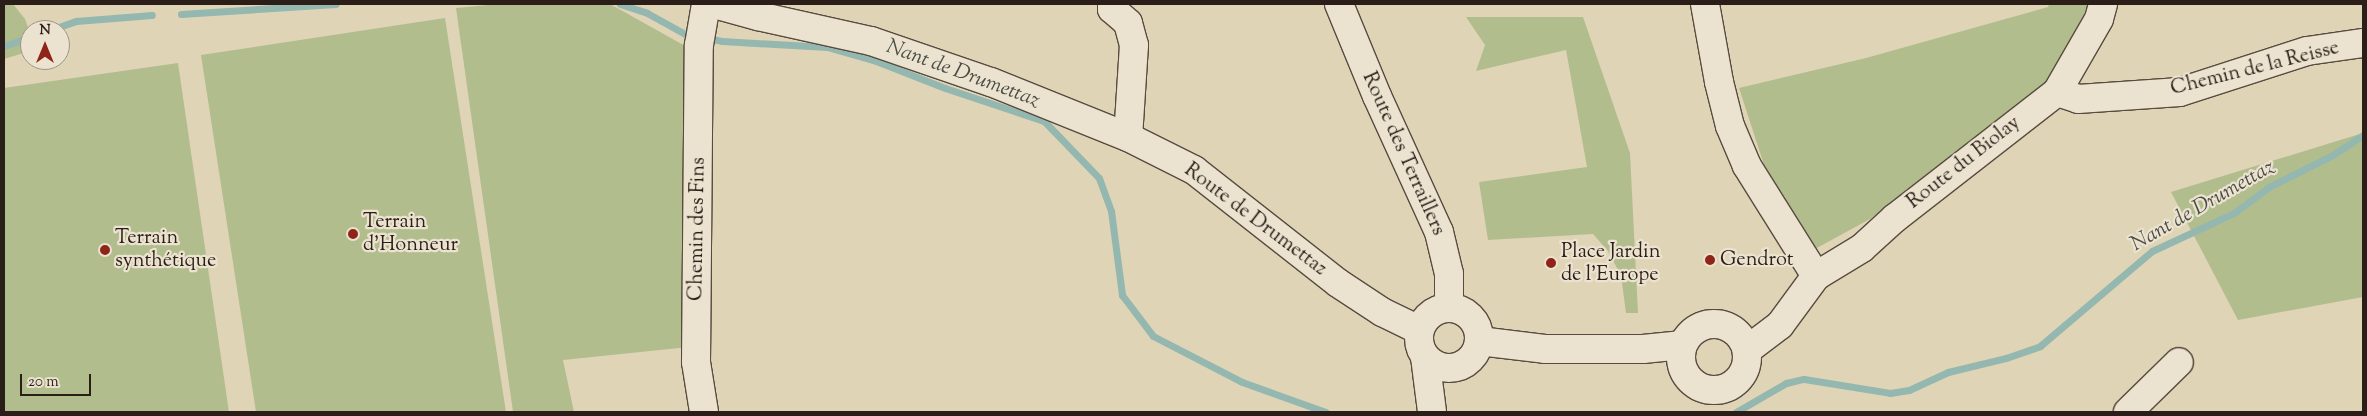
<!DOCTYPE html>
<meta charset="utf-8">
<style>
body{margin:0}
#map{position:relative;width:2367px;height:416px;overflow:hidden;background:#e0d4b7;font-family:"Sorts Mill Goudy",serif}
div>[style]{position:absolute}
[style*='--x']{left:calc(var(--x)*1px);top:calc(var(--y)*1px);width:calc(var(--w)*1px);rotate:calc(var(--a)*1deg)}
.green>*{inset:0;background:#b2bd8e}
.stream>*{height:7px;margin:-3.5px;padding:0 3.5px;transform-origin:3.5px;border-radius:3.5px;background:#94b8b0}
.roads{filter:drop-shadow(1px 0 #584b3f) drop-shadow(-1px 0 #584b3f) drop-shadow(0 1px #584b3f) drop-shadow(0 -1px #584b3f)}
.minor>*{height:28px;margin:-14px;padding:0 14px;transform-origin:14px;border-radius:14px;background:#ebe3d0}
.minor>.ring{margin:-14px;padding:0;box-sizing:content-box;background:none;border:28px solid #ebe3d0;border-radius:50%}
.dots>*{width:14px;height:14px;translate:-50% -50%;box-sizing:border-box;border:2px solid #ebe3d0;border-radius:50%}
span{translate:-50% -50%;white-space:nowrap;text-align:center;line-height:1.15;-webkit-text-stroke:4.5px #ebe3d0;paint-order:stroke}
.street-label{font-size:20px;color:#2b1d17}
.poi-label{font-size:20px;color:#2b1d17}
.left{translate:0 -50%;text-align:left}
.water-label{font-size:21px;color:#4a4c45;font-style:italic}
.frame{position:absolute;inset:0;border:5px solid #2b1d17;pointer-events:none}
.north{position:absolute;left:20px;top:20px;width:50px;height:50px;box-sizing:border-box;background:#ebe3d0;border:1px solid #9e9486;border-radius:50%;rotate:0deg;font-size:14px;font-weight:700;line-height:20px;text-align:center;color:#2b1d17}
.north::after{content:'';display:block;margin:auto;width:18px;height:22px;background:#8f2418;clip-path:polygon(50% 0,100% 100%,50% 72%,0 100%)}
.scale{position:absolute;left:20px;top:374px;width:71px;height:22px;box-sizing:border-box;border:2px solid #2b1d17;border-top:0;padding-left:6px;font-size:15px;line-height:18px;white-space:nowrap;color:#2b1d17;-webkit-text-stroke:4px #ebe3d0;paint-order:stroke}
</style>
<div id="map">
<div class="green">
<div style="clip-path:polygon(4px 4px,13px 4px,25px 19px,30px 33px,30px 51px,4px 59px)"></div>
<div style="clip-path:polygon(500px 4px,610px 4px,687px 47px,689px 347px,563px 360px,574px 412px,513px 412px,456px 8px)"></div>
<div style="clip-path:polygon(2049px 4px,2088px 4px,2081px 22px,2042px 88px,1870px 219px,1815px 249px,1766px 171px,1739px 88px,1866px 58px,2048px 7px)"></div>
<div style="clip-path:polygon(1466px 17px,1583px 17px,1630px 153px,1638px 313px,1626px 313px,1621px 276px,1608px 251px,1593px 234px,1488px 240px,1479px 182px,1587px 167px,1566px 50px,1476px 71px,1485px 45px)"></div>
<div style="clip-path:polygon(445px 18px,506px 412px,256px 412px,201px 55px)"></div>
<div style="clip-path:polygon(178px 63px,229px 412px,4px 412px,4px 88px)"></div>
<div style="clip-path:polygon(2363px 133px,2363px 297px,2238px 320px,2171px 192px)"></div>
</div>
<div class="stream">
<div style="--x:620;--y:4;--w:28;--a:18"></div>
<div style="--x:647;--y:13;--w:43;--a:28.9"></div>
<div style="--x:685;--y:34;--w:11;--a:10"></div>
<div style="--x:181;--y:14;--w:155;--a:-3.7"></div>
<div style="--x:50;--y:30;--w:28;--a:-19"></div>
<div style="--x:76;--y:21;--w:76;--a:-4.5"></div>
<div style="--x:707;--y:38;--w:15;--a:11"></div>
<div style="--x:722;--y:41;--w:105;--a:3.3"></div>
<div style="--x:827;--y:47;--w:51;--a:15.9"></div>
<div style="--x:876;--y:61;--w:74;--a:21.4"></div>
<div style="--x:945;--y:88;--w:104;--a:18.4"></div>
<div style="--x:1044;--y:121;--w:79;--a:46"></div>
<div style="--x:1099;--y:178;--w:35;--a:70"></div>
<div style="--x:1111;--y:211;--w:85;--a:82.5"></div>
<div style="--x:1122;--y:295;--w:51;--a:52.9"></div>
<div style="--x:1153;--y:336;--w:100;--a:27.3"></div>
<div style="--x:1242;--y:382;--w:89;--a:19.7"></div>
<div style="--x:4;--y:46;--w:28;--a:-19"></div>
<div style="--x:1736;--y:412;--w:58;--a:-30.1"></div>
<div style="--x:1786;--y:383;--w:18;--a:-13"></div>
<div style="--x:1804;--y:379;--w:87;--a:9.2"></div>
<div style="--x:1890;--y:393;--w:19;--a:-9"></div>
<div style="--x:1909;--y:390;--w:43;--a:-24.8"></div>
<div style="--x:1948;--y:372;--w:60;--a:-13.6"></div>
<div style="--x:2006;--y:358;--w:36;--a:-19"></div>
<div style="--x:2040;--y:346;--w:147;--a:-40.3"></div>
<div style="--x:2152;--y:251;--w:90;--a:-24.9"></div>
<div style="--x:2234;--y:213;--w:44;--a:-36.6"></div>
<div style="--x:2269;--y:187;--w:69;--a:-26.6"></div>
<div style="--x:2331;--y:156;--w:38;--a:-33"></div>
</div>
<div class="roads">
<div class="minor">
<div style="--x:714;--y:4;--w:46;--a:15.3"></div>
<div style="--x:758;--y:16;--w:116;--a:12.5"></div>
<div style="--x:871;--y:41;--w:127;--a:18.9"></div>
<div style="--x:991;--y:82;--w:148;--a:21.9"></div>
<div style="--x:1128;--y:137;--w:74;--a:26.6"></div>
<div style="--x:1194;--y:170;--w:183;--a:38.1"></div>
<div style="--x:1338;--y:283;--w:53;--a:33.4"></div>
<div style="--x:1382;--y:312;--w:41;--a:25.9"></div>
<div style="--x:1112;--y:4;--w:5;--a:90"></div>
<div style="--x:1112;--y:9;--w:21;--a:41"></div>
<div style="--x:1128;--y:23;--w:23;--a:75"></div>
<div style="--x:1134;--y:45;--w:92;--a:93.7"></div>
<div style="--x:1339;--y:4;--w:100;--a:67.6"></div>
<div style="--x:1377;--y:96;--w:149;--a:65.5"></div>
<div style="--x:1439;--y:232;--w:43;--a:76.6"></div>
<div style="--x:1449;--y:274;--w:34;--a:90"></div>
<div style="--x:1705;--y:4;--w:79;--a:79.8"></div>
<div style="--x:1719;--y:82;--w:45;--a:76"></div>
<div style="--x:1730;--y:126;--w:43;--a:67"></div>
<div style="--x:1747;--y:166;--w:130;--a:57.9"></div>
<div style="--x:2057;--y:92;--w:22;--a:18"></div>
<div style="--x:2078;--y:99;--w:102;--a:-3.9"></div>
<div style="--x:2180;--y:92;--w:133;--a:-17.9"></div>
<div style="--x:2307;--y:51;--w:57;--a:-8.1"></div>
<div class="ring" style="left:1419px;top:308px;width:32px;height:32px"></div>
<div class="ring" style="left:1681px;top:324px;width:38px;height:38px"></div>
<div style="--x:1479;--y:341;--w:66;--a:6.9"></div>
<div style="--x:1545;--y:349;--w:98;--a:0"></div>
<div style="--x:1643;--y:349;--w:40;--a:-5.7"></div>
<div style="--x:1747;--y:350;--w:41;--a:-37.1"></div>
<div style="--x:1780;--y:325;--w:61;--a:-53.7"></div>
<div style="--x:1816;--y:276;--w:54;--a:-31.3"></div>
<div style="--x:1862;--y:248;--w:45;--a:-42.3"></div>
<div style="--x:1895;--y:218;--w:205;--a:-37.9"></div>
<div style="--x:2057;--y:92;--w:84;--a:-60.1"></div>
<div style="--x:2099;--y:19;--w:16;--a:-75"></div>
<div style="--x:1425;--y:357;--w:55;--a:82.7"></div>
<div style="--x:704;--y:412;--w:51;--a:-99.1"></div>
<div style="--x:696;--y:362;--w:317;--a:-89.5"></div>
<div style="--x:699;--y:45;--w:42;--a:-80.3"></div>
<div style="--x:2128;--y:412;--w:71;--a:-44.4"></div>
</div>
</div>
<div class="dots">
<div style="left:353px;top:234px;background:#8f2418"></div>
<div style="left:105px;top:250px;background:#8f2418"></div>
<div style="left:1710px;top:260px;background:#8f2418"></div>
<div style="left:1551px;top:263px;background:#8f2418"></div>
</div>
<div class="street-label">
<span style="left:2255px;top:69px;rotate:-14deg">Chemin de la Reisse</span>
<span style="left:1403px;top:154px;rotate:66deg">Route des Terraillers</span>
<span style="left:1964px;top:163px;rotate:-38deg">Route du Biolay</span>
<span style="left:1255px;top:220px;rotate:37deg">Route de Drumettaz</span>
<span style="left:698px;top:229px;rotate:-89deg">Chemin des Fins</span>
</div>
<div class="poi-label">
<span class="left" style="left:363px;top:234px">Terrain<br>d'Honneur</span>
<span class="left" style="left:115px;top:250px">Terrain<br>synthétique</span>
<span class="left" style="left:1561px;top:264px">Place Jardin<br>de l'Europe</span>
<span class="left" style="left:1720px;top:260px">Gendrot</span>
</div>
<div class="water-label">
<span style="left:963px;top:74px;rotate:20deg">Nant de Drumettaz</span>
<span style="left:2203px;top:206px;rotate:-30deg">Nant de Drumettaz</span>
</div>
<div class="frame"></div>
<div class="north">N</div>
<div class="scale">20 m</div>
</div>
